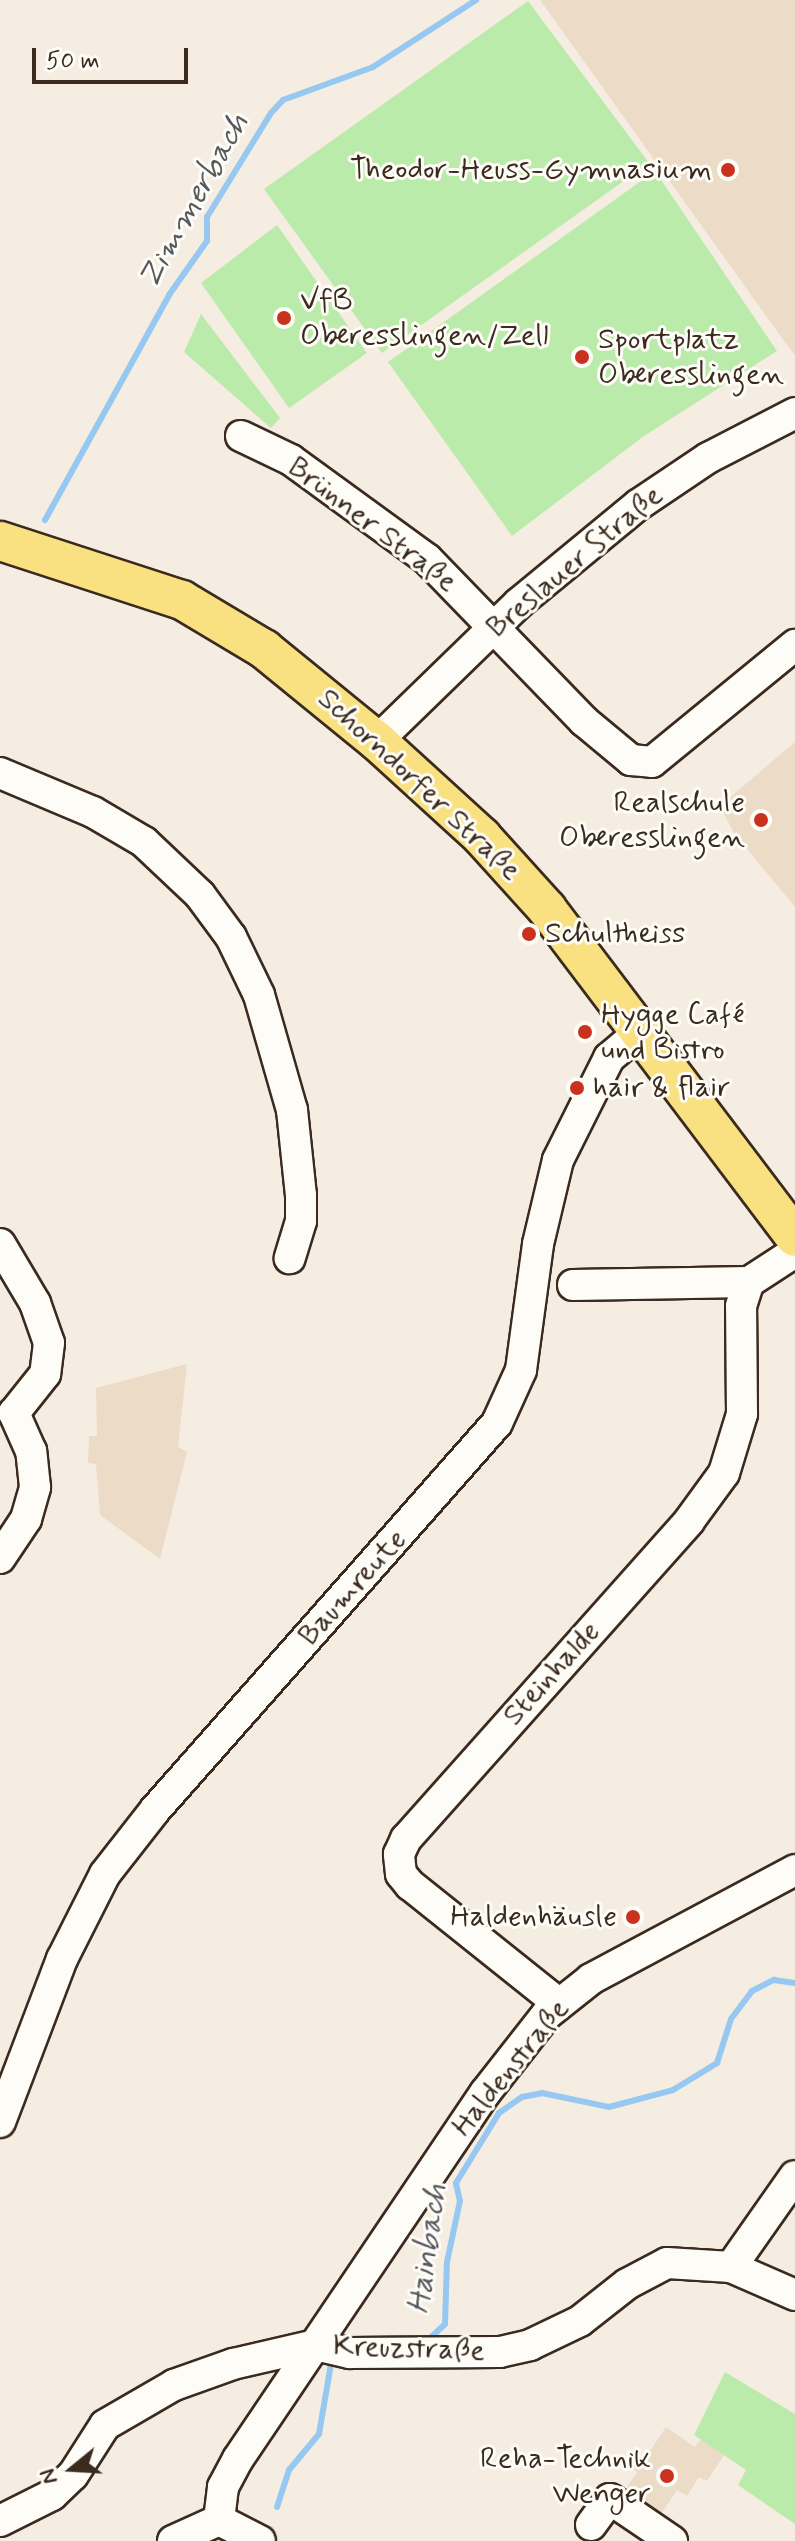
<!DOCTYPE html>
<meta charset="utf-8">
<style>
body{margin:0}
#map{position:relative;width:795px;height:2541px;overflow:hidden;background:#f5ede1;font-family:Mynerve,sans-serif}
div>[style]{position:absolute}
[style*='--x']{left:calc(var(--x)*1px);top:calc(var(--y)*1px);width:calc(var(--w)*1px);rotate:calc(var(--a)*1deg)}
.built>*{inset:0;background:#ecdbc6}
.green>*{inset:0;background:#bbebaa}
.stream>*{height:6px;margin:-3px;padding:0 3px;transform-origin:3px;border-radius:3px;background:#96c8f2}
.roads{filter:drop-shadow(2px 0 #3b2a1e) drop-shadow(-2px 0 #3b2a1e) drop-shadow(0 2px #3b2a1e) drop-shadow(0 -2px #3b2a1e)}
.minor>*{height:30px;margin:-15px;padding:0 15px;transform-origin:15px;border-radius:15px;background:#fdfcf7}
.major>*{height:38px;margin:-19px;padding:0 19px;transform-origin:19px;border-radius:19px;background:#f9e181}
.dots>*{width:22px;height:22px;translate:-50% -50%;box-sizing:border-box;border:4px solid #fdfcf7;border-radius:50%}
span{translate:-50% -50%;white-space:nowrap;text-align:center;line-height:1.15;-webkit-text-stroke:6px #fdfcf7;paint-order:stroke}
.poi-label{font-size:30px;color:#3b2a1e}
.right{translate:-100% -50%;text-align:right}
.left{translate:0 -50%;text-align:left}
.street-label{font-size:30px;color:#3b2a1e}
.water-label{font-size:32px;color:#56595e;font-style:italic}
.north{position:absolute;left:32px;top:2429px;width:80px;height:80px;-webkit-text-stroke:6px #fdfcf7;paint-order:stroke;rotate:252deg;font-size:22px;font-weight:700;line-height:32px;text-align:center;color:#3b2a1e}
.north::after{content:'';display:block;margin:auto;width:28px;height:36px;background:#3b2a1e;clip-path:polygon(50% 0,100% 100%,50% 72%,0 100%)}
.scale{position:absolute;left:32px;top:48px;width:156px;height:36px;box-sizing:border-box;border:4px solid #3b2a1e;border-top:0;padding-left:10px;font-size:24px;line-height:28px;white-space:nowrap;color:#3b2a1e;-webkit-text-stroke:6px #fdfcf7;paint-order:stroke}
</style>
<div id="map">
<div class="built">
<div style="clip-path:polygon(540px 0,795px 0,795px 355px,784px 341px)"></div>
<div style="clip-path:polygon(795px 742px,795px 907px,734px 833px,720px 806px)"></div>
<div style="clip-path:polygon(187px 1364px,178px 1447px,187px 1452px,160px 1559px,100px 1515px,96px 1464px,88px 1463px,89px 1436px,97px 1436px,96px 1388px)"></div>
<div style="clip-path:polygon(666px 2427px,695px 2447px,701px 2439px,724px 2455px,707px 2481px,699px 2477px,687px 2496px,677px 2490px,659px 2517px,623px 2494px,637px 2472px,630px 2466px,635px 2459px,642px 2463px)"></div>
</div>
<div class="green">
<div style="clip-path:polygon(528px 1px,649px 163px,382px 353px,264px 189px)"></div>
<div style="clip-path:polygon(655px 171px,777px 351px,644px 436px,512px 536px,388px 362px)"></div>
<div style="clip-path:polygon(277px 225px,367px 353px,289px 408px,201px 283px)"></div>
<div style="clip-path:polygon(201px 314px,280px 418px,271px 428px,184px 352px)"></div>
<div style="clip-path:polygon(725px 2372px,795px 2414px,795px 2524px,738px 2485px,746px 2470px,694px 2435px)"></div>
</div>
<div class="stream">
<div style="--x:45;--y:520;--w:257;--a:-61.1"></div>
<div style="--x:169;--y:295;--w:66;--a:-54.9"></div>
<div style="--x:207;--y:241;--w:24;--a:-90"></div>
<div style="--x:207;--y:217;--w:122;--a:-58.4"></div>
<div style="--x:271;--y:113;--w:18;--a:-47"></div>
<div style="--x:283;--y:100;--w:96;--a:-20.1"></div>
<div style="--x:373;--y:67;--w:123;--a:-33"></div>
<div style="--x:428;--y:2340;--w:23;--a:-43"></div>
<div style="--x:445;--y:2324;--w:62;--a:-88.2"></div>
<div style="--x:447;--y:2262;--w:62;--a:-78"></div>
<div style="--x:460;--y:2201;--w:18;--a:-103"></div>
<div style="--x:456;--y:2183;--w:82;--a:-58.4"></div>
<div style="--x:499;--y:2113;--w:28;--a:-35"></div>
<div style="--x:522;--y:2097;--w:20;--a:-11"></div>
<div style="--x:542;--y:2093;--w:68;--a:11.8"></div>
<div style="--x:609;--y:2107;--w:66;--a:-14.9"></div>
<div style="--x:673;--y:2090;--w:52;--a:-31.5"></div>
<div style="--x:717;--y:2063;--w:46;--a:-72.3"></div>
<div style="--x:731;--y:2019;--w:35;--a:-53"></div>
<div style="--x:752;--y:1991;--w:25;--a:-27"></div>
<div style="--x:774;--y:1980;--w:21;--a:8"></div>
<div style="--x:277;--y:2507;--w:39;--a:-72"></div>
<div style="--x:289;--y:2470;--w:47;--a:-50.2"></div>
<div style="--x:319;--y:2434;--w:71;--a:-80.3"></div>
</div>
<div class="roads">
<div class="minor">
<div style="--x:241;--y:436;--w:55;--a:25.6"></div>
<div style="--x:291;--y:460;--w:168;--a:36.1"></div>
<div style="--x:427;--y:559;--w:226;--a:45.9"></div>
<div style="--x:584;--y:721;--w:61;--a:39.7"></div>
<div style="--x:631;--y:760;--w:21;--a:5"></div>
<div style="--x:652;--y:762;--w:185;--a:-39.3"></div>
<div style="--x:377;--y:741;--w:198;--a:-44.2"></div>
<div style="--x:519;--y:603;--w:154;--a:-39.5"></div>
<div style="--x:638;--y:505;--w:84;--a:-33.9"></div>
<div style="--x:708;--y:458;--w:98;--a:-27.3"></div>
<div style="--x:0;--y:773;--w:101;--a:22.8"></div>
<div style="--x:93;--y:812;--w:59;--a:30.5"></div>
<div style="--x:144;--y:842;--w:77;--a:43.4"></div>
<div style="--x:200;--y:895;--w:52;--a:53.6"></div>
<div style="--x:231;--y:937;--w:64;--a:64.2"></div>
<div style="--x:259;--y:995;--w:120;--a:74"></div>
<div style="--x:292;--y:1110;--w:85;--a:84"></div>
<div style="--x:301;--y:1195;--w:26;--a:90"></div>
<div style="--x:301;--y:1221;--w:39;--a:107"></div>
<div style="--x:0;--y:1244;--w:69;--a:59.3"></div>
<div style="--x:35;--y:1303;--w:42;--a:70.7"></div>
<div style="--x:49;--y:1343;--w:31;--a:97"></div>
<div style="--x:45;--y:1374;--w:50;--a:128.5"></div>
<div style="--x:573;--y:1285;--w:176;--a:-1"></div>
<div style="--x:749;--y:1282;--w:55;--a:-33.1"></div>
<div style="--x:0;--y:1558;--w:47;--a:-56.3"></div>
<div style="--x:26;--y:1519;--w:33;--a:-74"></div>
<div style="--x:35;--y:1487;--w:36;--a:-96"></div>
<div style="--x:31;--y:1451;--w:42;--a:-114.1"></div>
<div style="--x:558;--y:2003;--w:189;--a:-141.4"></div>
<div style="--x:410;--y:1885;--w:14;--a:-129"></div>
<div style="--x:401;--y:1874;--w:20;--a:-96"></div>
<div style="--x:399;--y:1854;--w:17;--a:-65"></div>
<div style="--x:406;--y:1839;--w:426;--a:-48.3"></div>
<div style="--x:689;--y:1521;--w:59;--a:-53.9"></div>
<div style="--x:724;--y:1473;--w:62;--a:-73"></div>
<div style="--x:742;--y:1414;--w:108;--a:-90.5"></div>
<div style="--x:741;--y:1306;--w:25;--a:-72"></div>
<div style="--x:0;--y:2122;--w:174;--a:-69.2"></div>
<div style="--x:62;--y:1959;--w:95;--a:-63.2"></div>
<div style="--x:105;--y:1874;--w:81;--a:-52"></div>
<div style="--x:155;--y:1810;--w:516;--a:-48.53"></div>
<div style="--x:497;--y:1423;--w:58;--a:-65.6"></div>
<div style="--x:521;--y:1370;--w:127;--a:-82.3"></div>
<div style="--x:538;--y:1244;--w:86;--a:-76.6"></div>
<div style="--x:558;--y:1160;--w:114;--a:-63.4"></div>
<div style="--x:609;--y:1058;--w:42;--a:-40.2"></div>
<div style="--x:731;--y:2267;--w:111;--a:-54.9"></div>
<div style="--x:219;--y:2520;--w:46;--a:27.1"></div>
<div style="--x:0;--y:2521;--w:58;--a:-26.6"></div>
<div style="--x:52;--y:2495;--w:29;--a:-44"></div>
<div style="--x:73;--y:2475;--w:59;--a:-57.4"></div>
<div style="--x:105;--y:2425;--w:80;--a:-30.1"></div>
<div style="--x:174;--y:2385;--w:63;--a:-19.6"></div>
<div style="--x:233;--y:2364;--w:84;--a:-13"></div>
<div style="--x:315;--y:2345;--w:36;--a:13"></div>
<div style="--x:350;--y:2353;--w:150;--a:-0.4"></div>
<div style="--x:500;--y:2352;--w:31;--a:-13"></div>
<div style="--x:530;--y:2345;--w:55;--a:-25.6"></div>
<div style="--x:580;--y:2321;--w:60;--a:-38.2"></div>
<div style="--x:627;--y:2284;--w:45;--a:-27.7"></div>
<div style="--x:667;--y:2263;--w:64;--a:3.6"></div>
<div style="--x:731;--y:2267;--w:70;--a:23.6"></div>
<div style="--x:591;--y:2525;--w:32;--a:-54"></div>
<div style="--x:610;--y:2499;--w:75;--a:34.1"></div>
<div style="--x:173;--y:2541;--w:51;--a:-24.5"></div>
<div style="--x:219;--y:2520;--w:33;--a:-83"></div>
<div style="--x:223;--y:2487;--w:32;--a:-62"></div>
<div style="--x:238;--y:2459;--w:442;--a:-56"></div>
<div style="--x:485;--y:2093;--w:100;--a:-51.9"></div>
<div style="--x:547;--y:2014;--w:56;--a:-38.5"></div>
<div style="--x:591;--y:1979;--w:231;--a:-28.1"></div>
</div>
<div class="major">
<div style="--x:0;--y:541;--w:191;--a:18"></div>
<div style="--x:182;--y:600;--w:96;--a:30.9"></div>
<div style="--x:264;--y:649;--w:146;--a:39.2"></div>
<div style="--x:377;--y:741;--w:142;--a:42.4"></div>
<div style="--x:482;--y:837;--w:97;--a:47.9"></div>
<div style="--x:547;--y:909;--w:411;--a:52.9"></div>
</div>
</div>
<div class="dots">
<div style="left:728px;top:170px;background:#c8321e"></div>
<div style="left:284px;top:318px;background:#c8321e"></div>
<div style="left:582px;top:357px;background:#c8321e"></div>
<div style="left:761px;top:820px;background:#c8321e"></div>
<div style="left:529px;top:934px;background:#c8321e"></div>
<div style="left:585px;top:1032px;background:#c8321e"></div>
<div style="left:577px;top:1088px;background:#c8321e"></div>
<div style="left:633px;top:1917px;background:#c8321e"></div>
<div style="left:667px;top:2476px;background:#c8321e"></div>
</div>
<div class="poi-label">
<span class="right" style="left:712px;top:170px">Theodor-Heuss-Gymnasium</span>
<span class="left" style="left:300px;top:318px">VfB<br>Oberesslingen/Zell</span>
<span class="left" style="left:598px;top:357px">Sportplatz<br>Oberesslingen</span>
<span class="right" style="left:745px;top:820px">Realschule<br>Oberesslingen</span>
<span class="left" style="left:545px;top:934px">Schultheiss</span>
<span class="left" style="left:601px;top:1032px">Hygge Café<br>und Bistro</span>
<span class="left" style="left:593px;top:1088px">hair &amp; flair</span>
<span class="right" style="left:617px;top:1917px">Haldenhäusle</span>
<span class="right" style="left:651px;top:2476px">Reha-Technik<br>Wenger</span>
</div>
<div class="street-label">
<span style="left:372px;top:525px;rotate:37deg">Brünner Straße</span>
<span style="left:575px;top:562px;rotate:-40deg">Breslauer Straße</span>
<span style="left:419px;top:785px;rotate:43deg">Schorndorfer Straße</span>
<span style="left:353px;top:1588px;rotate:-48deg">Baumreute</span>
<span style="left:552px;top:1674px;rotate:-48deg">Steinhalde</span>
<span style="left:511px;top:2068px;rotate:-51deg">Haldenstraße</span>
<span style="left:409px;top:2349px;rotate:2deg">Kreuzstraße</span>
</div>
<div class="water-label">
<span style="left:194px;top:201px;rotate:-61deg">Zimmerbach</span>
<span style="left:428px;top:2249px;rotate:-82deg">Hainbach</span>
</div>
<div class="north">N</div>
<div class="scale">50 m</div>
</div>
